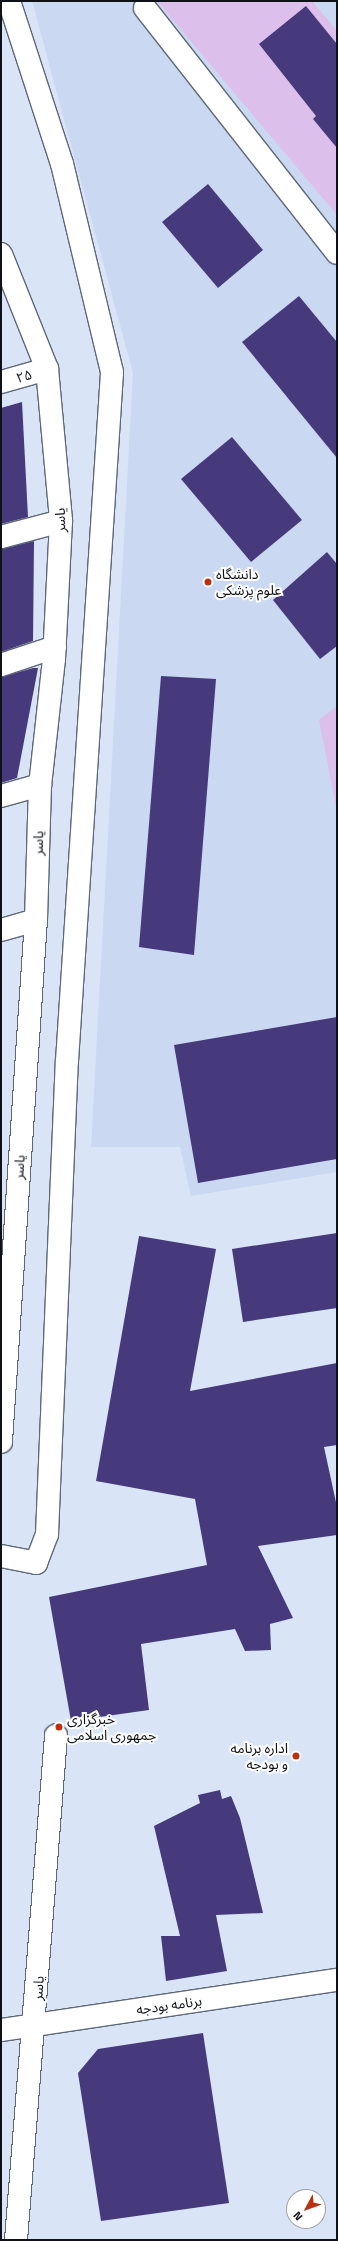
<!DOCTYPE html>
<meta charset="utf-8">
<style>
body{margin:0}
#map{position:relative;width:338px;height:2241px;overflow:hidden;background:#dae4f7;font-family:"Titillium Web","Noto Sans Arabic",sans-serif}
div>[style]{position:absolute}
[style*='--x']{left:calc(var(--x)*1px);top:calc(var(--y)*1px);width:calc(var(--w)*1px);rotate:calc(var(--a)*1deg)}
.built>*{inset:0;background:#cad8f1}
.green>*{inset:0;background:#ddbfeb}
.building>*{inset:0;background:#463a7c}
.roads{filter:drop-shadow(1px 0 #5f6878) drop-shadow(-1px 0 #5f6878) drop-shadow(0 1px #5f6878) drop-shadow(0 -1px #5f6878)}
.minor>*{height:22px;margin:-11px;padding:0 11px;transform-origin:11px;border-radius:11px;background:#fff}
.major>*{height:22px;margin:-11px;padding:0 11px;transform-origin:11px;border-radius:11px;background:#fff}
.dots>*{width:11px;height:11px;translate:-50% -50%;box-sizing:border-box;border:2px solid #fff;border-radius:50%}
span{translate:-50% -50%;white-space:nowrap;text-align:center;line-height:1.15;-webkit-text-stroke:4px #fff;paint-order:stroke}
.street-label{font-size:14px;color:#0e1218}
.poi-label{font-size:14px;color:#0e1218}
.left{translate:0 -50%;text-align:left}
.right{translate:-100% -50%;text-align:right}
.frame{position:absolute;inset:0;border:2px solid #0e1218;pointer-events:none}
.north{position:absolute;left:286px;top:2189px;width:40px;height:40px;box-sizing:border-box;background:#fff;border:1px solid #9fa0a3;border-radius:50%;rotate:229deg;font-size:11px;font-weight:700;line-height:16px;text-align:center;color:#0e1218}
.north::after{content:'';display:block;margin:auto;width:14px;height:18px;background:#bb3011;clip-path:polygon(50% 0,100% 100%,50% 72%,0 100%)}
</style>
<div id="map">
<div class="built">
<div style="clip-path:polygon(evenodd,32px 1px,337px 1px,337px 342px,299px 296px,242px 342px,287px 398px,337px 357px,337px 564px,327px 552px,337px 646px,337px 1017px,174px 1045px,198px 1183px,337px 1159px,337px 1172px,191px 1196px,180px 1147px,91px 1147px,133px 373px,32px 1px,208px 184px,263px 250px,218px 288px,162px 222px,208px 184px,32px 1px,232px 437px,301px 520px,251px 562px,181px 479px,232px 437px)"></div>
</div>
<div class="green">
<div style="clip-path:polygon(157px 1px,312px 1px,337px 31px,337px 215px)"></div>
<div style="clip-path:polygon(337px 706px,337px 811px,319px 720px)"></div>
</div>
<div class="building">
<div style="clip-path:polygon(306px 6px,337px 44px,337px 148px,313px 119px,316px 116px,259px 44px)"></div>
<div style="clip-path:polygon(208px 184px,263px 250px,218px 288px,162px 222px)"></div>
<div style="clip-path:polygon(299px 296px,337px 342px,337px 458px,242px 342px)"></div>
<div style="clip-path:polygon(22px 402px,28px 517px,1px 524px,1px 408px)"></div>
<div style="clip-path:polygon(232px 437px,302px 520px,251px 562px,181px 479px)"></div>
<div style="clip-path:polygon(34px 541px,33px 641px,1px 652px,1px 549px)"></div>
<div style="clip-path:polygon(327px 552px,337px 564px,337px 646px,320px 659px,273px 600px)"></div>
<div style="clip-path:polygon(33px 668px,38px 668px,17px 778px,1px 783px,1px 677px)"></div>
<div style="clip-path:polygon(161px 676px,216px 679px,194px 955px,139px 947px)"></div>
<div style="clip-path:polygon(337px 1017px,337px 1159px,198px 1183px,174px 1045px)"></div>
<div style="clip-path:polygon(337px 1233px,337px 1308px,243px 1322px,232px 1249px)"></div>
<div style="clip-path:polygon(139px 1236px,216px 1249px,190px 1391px,337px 1363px,337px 1445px,324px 1447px,337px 1507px,337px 1535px,258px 1546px,293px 1618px,270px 1624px,271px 1650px,245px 1651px,235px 1629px,141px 1644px,149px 1710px,71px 1721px,49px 1597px,207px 1565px,195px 1499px,96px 1481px)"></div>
<div style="clip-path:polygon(220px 1790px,222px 1799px,231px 1796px,240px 1818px,263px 1913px,216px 1915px,227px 1971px,166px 1981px,161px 1936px,180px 1936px,154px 1826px,200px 1803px,198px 1795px)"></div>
<div style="clip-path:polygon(203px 2033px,229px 2203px,101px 2221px,78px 2073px,98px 2049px)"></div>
</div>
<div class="roads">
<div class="minor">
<div style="--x:145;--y:8;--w:311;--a:51.9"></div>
<div style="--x:1;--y:382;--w:48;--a:-15.8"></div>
<div style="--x:1;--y:537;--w:62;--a:-14.9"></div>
<div style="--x:1;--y:665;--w:57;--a:-18.4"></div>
<div style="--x:1;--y:796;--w:41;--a:-15.8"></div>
<div style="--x:1;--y:930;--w:36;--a:-16"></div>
<div style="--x:1;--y:1556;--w:36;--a:11"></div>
<div style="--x:36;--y:1563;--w:31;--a:-69"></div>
<div style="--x:47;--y:1534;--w:473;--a:-87.6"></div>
<div style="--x:67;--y:1061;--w:690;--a:-86.26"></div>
<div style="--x:112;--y:372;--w:214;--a:-103.5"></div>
<div style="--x:62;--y:164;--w:171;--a:-108"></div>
</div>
<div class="major">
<div style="--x:1;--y:254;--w:124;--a:68.2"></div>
<div style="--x:47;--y:369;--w:153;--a:84.7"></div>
<div style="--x:61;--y:521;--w:138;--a:92.9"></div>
<div style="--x:54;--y:659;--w:127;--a:96.3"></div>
<div style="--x:40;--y:785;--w:135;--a:91.7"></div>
<div style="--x:36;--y:920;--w:523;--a:93.84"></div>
<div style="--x:1;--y:2030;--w:340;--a:-8.5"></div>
<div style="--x:16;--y:2240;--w:506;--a:-85.46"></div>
</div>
</div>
<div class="dots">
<div style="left:208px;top:582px;background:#bb3011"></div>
<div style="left:59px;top:1727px;background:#bb3011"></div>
<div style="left:296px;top:1756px;background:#bb3011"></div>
</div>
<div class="street-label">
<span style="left:24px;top:376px;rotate:-16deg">۲۵</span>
<span style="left:60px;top:520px;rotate:-91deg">یاسر</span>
<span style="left:38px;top:843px;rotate:-88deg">یاسر</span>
<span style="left:19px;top:1167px;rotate:-86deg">یاسر</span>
<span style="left:38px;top:1988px;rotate:-86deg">یاسر</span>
<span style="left:169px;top:2005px;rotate:-8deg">برنامه بودجه</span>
</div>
<div class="poi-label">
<span class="left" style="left:216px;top:582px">دانشگاه<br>علوم پزشکی</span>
<span class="left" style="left:67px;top:1727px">خبرگزاری<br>جمهوری اسلامی</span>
<span class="right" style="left:288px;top:1756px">اداره برنامه<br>و بودجه</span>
</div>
<div class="frame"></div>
<div class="north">N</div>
</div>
